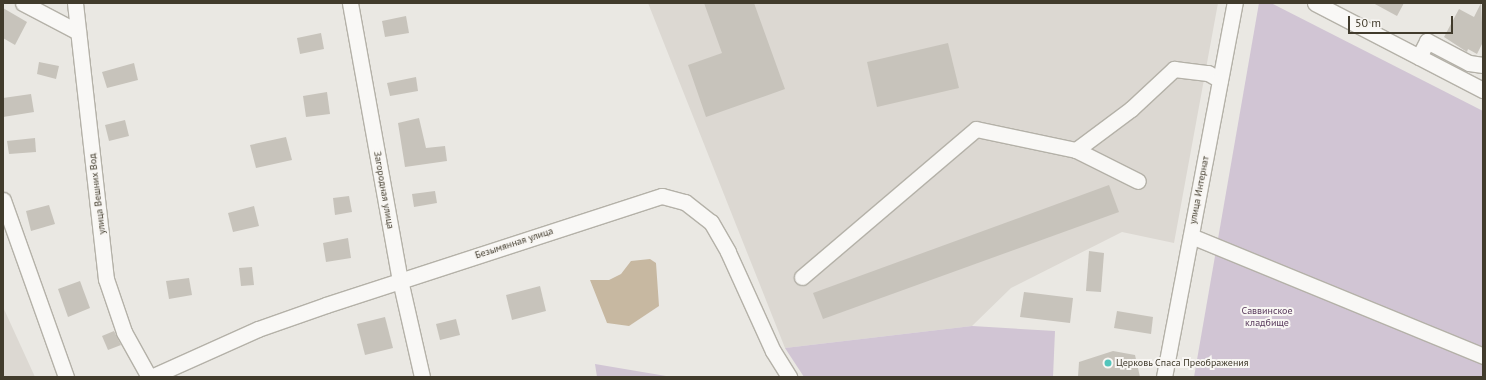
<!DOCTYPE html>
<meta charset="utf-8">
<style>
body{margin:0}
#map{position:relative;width:1486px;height:380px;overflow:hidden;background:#eae8e3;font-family:"PT Sans",sans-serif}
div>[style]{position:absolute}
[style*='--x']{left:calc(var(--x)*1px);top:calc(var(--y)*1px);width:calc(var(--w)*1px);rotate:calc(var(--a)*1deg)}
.built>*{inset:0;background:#dcd8d2}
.green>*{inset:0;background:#d1c5d4}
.water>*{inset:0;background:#c7b8a1}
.building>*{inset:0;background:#c7c3bb}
.roads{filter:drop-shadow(1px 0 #b4b1a8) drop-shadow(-1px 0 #b4b1a8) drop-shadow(0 1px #b4b1a8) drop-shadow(0 -1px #b4b1a8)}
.minor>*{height:15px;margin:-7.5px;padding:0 7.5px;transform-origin:7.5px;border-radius:7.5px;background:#f9f8f6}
.dots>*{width:11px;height:11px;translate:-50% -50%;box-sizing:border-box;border:2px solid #f8f6f3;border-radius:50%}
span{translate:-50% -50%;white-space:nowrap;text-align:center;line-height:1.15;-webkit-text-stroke:4px #f8f6f3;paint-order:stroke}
.street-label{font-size:10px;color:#413b2c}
.park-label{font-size:10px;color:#583a5c}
.poi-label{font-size:10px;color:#413b2c}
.left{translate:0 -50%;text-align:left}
.frame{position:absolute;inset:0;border:4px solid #413b2c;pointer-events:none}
.scale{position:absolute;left:1348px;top:16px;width:105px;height:18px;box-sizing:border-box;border:2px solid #413b2c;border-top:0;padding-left:5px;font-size:12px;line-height:14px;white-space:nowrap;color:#413b2c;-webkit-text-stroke:3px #f8f6f3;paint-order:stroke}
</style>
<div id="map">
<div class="built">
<div style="clip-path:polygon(648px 3px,1218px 3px,1174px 243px,1122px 232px,1011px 288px,972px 326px,785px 348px)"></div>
<div style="clip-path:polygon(3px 307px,35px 377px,3px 377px)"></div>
</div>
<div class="green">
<div style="clip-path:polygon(1259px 3px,1271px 3px,1483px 111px,1483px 377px,1194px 377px)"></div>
<div style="clip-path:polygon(972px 326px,1055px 331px,1053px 377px,804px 377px,785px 348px)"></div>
<div style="clip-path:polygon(595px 364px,672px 377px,597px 377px)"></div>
</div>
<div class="water">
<div style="clip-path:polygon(650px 259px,656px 263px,659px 306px,629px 326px,607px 323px,590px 280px,609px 280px,621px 274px,631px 261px)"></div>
</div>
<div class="building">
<div style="clip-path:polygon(704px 3px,754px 3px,785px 89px,706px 117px,688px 65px,722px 53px)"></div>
<div style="clip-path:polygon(1373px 3px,1404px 3px,1397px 16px)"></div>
<div style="clip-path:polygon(1481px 3px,1483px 42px,1477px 54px,1468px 49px,1467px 52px,1444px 37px,1459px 9px,1474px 17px)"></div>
<div style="clip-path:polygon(3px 8px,27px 22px,15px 45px,3px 38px)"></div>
<div style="clip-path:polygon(406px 16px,409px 33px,385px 37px,382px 21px)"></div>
<div style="clip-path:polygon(321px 33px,324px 49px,300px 54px,297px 38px)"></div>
<div style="clip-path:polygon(948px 43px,959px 88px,877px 107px,867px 62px)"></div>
<div style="clip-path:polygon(39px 62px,59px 66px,56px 79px,37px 74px)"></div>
<div style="clip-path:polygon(134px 63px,138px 80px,107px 88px,102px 72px)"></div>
<div style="clip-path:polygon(416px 77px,418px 91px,390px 96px,387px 83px)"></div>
<div style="clip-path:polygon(327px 92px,330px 114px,306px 117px,303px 96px)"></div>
<div style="clip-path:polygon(31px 94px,34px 112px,3px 117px,3px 98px)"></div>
<div style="clip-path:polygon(419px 118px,426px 148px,445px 146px,447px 161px,405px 167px,398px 123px)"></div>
<div style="clip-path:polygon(125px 120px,129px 136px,109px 141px,105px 125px)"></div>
<div style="clip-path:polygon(286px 137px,292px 160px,256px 168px,250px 145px)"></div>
<div style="clip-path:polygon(35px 138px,36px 152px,9px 154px,7px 141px)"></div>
<div style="clip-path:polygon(1109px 185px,1119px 212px,823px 319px,813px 293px)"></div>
<div style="clip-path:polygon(435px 191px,437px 203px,414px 207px,412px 194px)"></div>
<div style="clip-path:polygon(349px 196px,352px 212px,335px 215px,333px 198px)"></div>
<div style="clip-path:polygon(49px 205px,55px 224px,31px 231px,26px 211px)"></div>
<div style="clip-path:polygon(254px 206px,259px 226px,233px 232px,228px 213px)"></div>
<div style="clip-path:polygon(348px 238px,351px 258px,326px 262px,323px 243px)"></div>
<div style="clip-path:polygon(1089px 251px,1104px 253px,1101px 292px,1086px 291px)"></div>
<div style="clip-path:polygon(252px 267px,254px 285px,241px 286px,239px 268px)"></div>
<div style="clip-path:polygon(189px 278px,192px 295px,169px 299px,166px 281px)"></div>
<div style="clip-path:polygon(80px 281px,90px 308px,68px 317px,58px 289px)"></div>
<div style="clip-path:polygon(540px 286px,546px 311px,512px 320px,506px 295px)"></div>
<div style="clip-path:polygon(1024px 292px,1073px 298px,1070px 323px,1020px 317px)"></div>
<div style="clip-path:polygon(1117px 311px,1153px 317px,1151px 334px,1114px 328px)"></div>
<div style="clip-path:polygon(385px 317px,393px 348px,365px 355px,357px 324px)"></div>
<div style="clip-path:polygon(456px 319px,460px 335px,440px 340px,436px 324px)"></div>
<div style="clip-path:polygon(114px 331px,121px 345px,108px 350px,102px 336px)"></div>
<div style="clip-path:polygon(1113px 351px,1135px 355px,1140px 377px,1078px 377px,1079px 362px)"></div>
</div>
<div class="roads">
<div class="minor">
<div style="--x:23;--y:3;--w:62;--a:27.8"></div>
<div style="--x:75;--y:3;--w:278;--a:83.6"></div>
<div style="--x:106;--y:279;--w:56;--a:71.2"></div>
<div style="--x:124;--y:332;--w:51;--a:60.9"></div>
<div style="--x:350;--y:3;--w:281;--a:79.8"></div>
<div style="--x:400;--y:280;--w:99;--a:77.2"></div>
<div style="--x:1315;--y:3;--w:189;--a:27.4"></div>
<div style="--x:1419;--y:57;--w:18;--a:-63"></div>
<div style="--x:1427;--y:41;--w:47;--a:27.6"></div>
<div style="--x:1469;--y:63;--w:14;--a:8"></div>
<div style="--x:1076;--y:150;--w:69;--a:-36.7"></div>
<div style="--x:1131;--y:109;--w:59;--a:-42.9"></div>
<div style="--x:1174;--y:69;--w:34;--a:7"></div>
<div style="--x:1208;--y:73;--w:14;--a:30"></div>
<div style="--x:3;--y:200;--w:188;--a:70.4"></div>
<div style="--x:1191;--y:236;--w:316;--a:22.3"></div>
<div style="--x:802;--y:277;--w:228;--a:-40.4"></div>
<div style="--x:976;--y:129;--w:102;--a:11.9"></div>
<div style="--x:1076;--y:150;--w:69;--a:26.6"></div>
<div style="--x:151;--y:377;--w:117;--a:-24.2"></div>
<div style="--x:258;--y:329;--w:72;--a:-19.4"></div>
<div style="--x:326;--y:305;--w:353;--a:-18"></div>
<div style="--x:662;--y:196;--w:24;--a:15"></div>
<div style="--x:685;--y:202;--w:33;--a:38"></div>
<div style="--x:711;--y:222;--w:34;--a:60"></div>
<div style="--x:728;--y:252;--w:109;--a:65.6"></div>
<div style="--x:773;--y:351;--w:31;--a:58"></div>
<div style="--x:1164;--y:377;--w:381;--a:-79.3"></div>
</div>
</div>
<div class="dots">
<div style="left:1108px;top:363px;background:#53c5bc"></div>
</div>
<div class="street-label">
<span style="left:384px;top:190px;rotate:80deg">Загородная улица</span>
<span style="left:1199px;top:190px;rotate:-79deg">улица Интернат</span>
<span style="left:97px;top:194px;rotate:-97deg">улица Вешних Вод</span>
<span style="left:514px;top:243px;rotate:-18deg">Безымянная улица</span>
</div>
<div class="park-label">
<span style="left:1267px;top:316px">Саввинское<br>кладбище</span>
</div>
<div class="poi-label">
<span class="left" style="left:1116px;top:363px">Церковь Спаса Преображения</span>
</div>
<div class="frame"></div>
<div class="scale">50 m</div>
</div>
